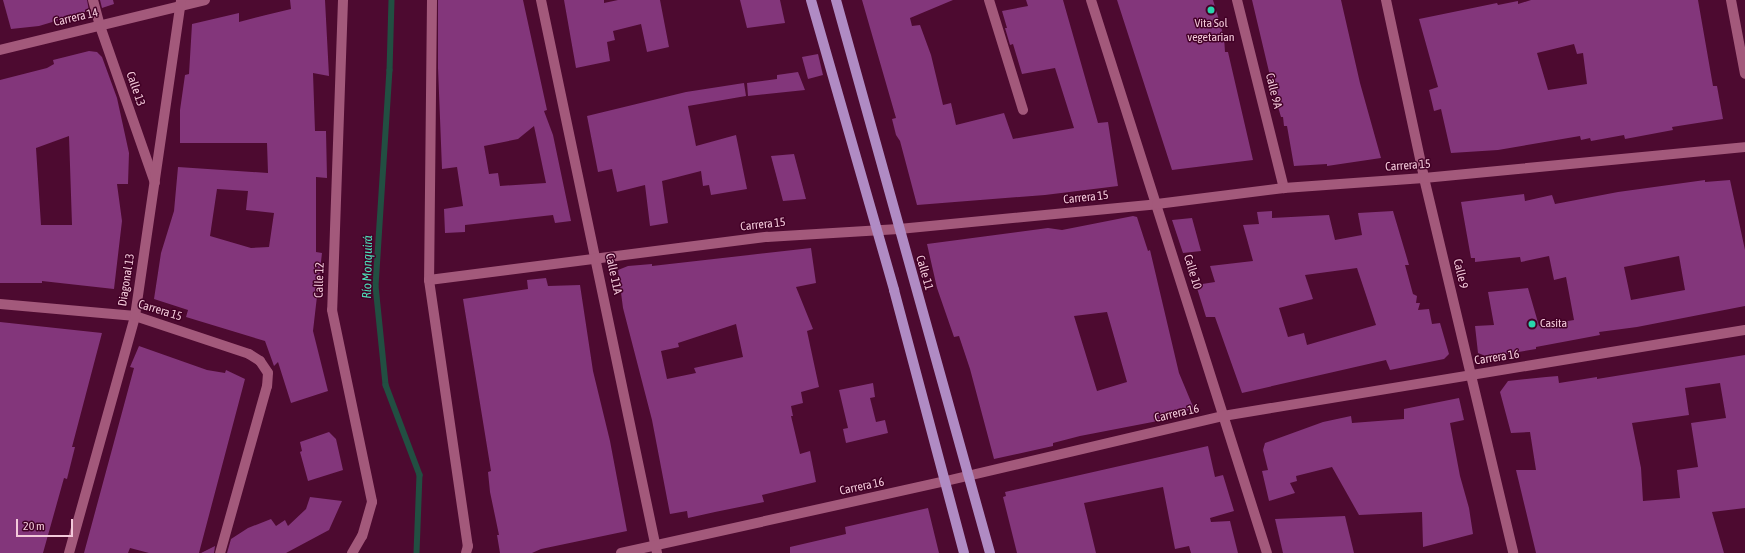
<!DOCTYPE html>
<meta charset="utf-8">
<style>
body{margin:0}
#map{position:relative;width:1745px;height:553px;overflow:hidden;background:#4d0a30;font-family:"Asap Condensed",sans-serif}
div>[style]{position:absolute}
[style*='--x']{left:calc(var(--x)*1px);top:calc(var(--y)*1px);width:calc(var(--w)*1px);rotate:calc(var(--a)*1deg)}
.stream>*{height:5.5px;margin:-2.75px;padding:0 2.75px;transform-origin:2.75px;border-radius:2.75px;background:#224f42}
.building>*{inset:0;background:#83367b}
.minor>*{height:10px;margin:-5px;padding:0 5px;transform-origin:5px;border-radius:5px;background:#a3597b}
.major>*{height:10px;margin:-5px;padding:0 5px;transform-origin:5px;border-radius:5px;background:#b08bc4}
.dots>*{width:11px;height:11px;translate:-50% -50%;box-sizing:border-box;border:2px solid #420026;border-radius:50%}
span{translate:-50% -50%;white-space:nowrap;text-align:center;line-height:1.15;-webkit-text-stroke:3px #420026;paint-order:stroke}
.street-label{font-size:12px;color:#f3c9da}
.poi-label{font-size:12px;color:#f3c9da}
.left{translate:0 -50%;text-align:left}
.water-label{font-size:13px;color:#4dddb7;font-style:italic}
.scale{position:absolute;left:16px;top:519px;width:57px;height:18px;box-sizing:border-box;border:2px solid #f3c9da;border-top:0;padding-left:5px;font-size:12px;line-height:14px;white-space:nowrap;color:#f3c9da;-webkit-text-stroke:3px #420026;paint-order:stroke}
</style>
<div id="map">
<div class="stream">
<div style="--x:392;--y:0;--w:70;--a:91.6"></div>
<div style="--x:390;--y:70;--w:216;--a:93.7"></div>
<div style="--x:376;--y:286;--w:100;--a:84.2"></div>
<div style="--x:386;--y:385;--w:96;--a:69.3"></div>
<div style="--x:420;--y:475;--w:78;--a:92.2"></div>
</div>
<div class="building">
<div style="clip-path:polygon(3px 0,87px 0,89px 11px,39px 26px,11px 29px)"></div>
<div style="clip-path:polygon(100px 0,113px 0,114px 4px,102px 8px)"></div>
<div style="clip-path:polygon(evenodd,290px 0,325px 0,329px 76px,313px 73px,315px 131px,326px 131px,327px 178px,316px 177px,316px 252px,322px 253px,313px 331px,328px 391px,291px 403px,278px 362px,274px 366px,265px 341px,186px 317px,188px 310px,154px 299px,161px 253px,174px 211px,178px 167px,268px 173px,267px 143px,180px 143px,180px 110px,185px 75px,189px 74px,192px 24px,239px 13px,239px 22px,266px 15px,291px 9px,290px 0,217px 189px,248px 191px,246px 210px,274px 213px,269px 247px,251px 248px,210px 236px,217px 189px)"></div>
<div style="clip-path:polygon(evenodd,438px 0,523px 0,547px 110px,544px 111px,553px 135px,571px 221px,555px 223px,553px 215px,465px 225px,465px 232px,445px 233px,444px 209px,463px 206px,457px 167px,442px 169px,438px 68px,438px 0,534px 126px,546px 183px,500px 186px,498px 173px,489px 174px,484px 146px,518px 139px,534px 126px)"></div>
<div style="clip-path:polygon(564px 0,604px 0,604px 3px,618px 0,660px 0,669px 47px,647px 52px,641px 24px,613px 31px,615px 40px,607px 42px,610px 61px,576px 68px)"></div>
<div style="clip-path:polygon(740px 0,780px 0,785px 23px,747px 28px)"></div>
<div style="clip-path:polygon(862px 0,953px 0,910px 18px,912px 26px,920px 25px,931px 55px,943px 105px,951px 103px,956px 125px,1004px 113px,1013px 139px,1074px 128px,1055px 68px,1022px 74px,1013px 44px,1010px 45px,1005px 28px,1007px 28px,1002px 11px,1028px 6px,1026px 0,1063px 0,1098px 123px,1108px 122px,1118px 186px,1045px 195px,917px 205px,900px 141px,896px 135px,892px 119px,896px 118px)"></div>
<div style="clip-path:polygon(1117px 0,1213px 0,1224px 37px,1225px 52px,1228px 52px,1253px 160px,1172px 170px)"></div>
<div style="clip-path:polygon(1252px 0,1341px 0,1360px 83px,1381px 158px,1327px 166px,1327px 164px,1294px 166px,1287px 126px,1284px 126px,1283px 117px,1281px 117px,1274px 93px)"></div>
<div style="clip-path:polygon(evenodd,1531px 0,1698px 0,1713px 86px,1717px 86px,1723px 119px,1672px 127px,1673px 130px,1625px 139px,1624px 135px,1591px 141px,1590px 138px,1581px 140px,1580px 136px,1498px 150px,1451px 153px,1441px 109px,1434px 111px,1429px 90px,1438px 87px,1419px 19px,1497px 3px,1498px 5px,1518px 1px,1518px 4px,1531px 0,1574px 44px,1577px 54px,1583px 53px,1587px 84px,1548px 90px,1537px 53px,1574px 44px)"></div>
<div style="clip-path:polygon(evenodd,89px 51px,97px 52px,102px 57px,117px 98px,129px 153px,128px 184px,117px 184px,122px 221px,114px 289px,42px 281px,42px 283px,0 283px,0 80px,47px 68px,54px 64px,53px 60px,89px 51px,69px 136px,72px 225px,41px 225px,36px 148px,69px 136px)"></div>
<div style="clip-path:polygon(818px 54px,823px 75px,808px 79px,802px 57px)"></div>
<div style="clip-path:polygon(798px 72px,805px 90px,748px 96px,747px 83px,777px 79px,777px 75px)"></div>
<div style="clip-path:polygon(744px 83px,746px 96px,688px 106px,696px 146px,736px 135px,747px 189px,711px 195px,709px 185px,703px 186px,701px 171px,662px 181px,668px 223px,650px 226px,645px 185px,617px 192px,612px 169px,598px 172px,587px 116px,686px 92px)"></div>
<div style="clip-path:polygon(794px 154px,806px 199px,783px 201px,771px 156px)"></div>
<div style="clip-path:polygon(evenodd,1705px 180px,1705px 182px,1730px 180px,1745px 250px,1745px 306px,1637px 327px,1599px 332px,1600px 335px,1536px 347px,1536px 349px,1488px 357px,1478px 353px,1475px 326px,1494px 325px,1488px 292px,1528px 288px,1539px 326px,1574px 320px,1566px 277px,1554px 280px,1549px 256px,1521px 262px,1520px 257px,1475px 262px,1475px 258px,1471px 258px,1461px 202px,1524px 194px,1525px 201px,1552px 195px,1555px 204px,1618px 192px,1705px 180px,1679px 256px,1685px 290px,1631px 300px,1624px 267px,1679px 256px)"></div>
<div style="clip-path:polygon(evenodd,1272px 211px,1272px 218px,1329px 215px,1335px 240px,1362px 235px,1358px 213px,1393px 211px,1409px 265px,1405px 265px,1413px 294px,1417px 296px,1416px 303px,1420px 303px,1418px 310px,1429px 309px,1432px 324px,1440px 323px,1449px 354px,1444px 359px,1390px 370px,1386px 360px,1242px 393px,1215px 317px,1206px 317px,1196px 285px,1215px 282px,1210px 266px,1253px 261px,1243px 225px,1259px 224px,1257px 212px,1272px 211px,1357px 268px,1376px 325px,1307px 345px,1304px 333px,1288px 337px,1279px 308px,1313px 299px,1305px 275px,1357px 268px)"></div>
<div style="clip-path:polygon(evenodd,1133px 216px,1137px 217px,1148px 251px,1150px 250px,1179px 373px,1194px 409px,1162px 417px,1163px 420px,1080px 436px,1053px 443px,1053px 446px,994px 459px,970px 369px,959px 336px,954px 337px,937px 288px,927px 244px,1048px 228px,1062px 230px,1133px 216px,1107px 312px,1127px 382px,1097px 391px,1074px 316px,1107px 312px)"></div>
<div style="clip-path:polygon(1192px 218px,1201px 251px,1183px 253px,1172px 220px)"></div>
<div style="clip-path:polygon(evenodd,811px 248px,816px 283px,796px 287px,813px 329px,807px 331px,819px 387px,801px 392px,803px 403px,791px 406px,793px 416px,791px 416px,800px 454px,810px 451px,816px 482px,762px 495px,764px 502px,715px 512px,688px 518px,687px 511px,670px 514px,652px 420px,623px 308px,618px 270px,628px 266px,652px 264px,652px 266px,811px 248px,736px 324px,743px 357px,694px 368px,696px 373px,667px 379px,661px 351px,679px 347px,678px 343px,736px 324px)"></div>
<div style="clip-path:polygon(546px 278px,548px 286px,580px 285px,593px 371px,610px 441px,627px 531px,541px 549px,532px 553px,500px 553px,497px 535px,499px 535px,490px 492px,488px 472px,491px 471px,463px 299px,528px 289px,527px 280px)"></div>
<div style="clip-path:polygon(0 322px,102px 333px,72px 447px,75px 447px,67px 479px,64px 478px,43px 553px,0 553px)"></div>
<div style="clip-path:polygon(139px 346px,207px 370px,225px 373px,226px 370px,245px 379px,199px 553px,149px 553px,130px 548px,128px 553px,84px 553px,134px 368px,130px 367px)"></div>
<div style="clip-path:polygon(evenodd,1745px 355px,1745px 508px,1712px 512px,1724px 553px,1536px 553px,1516px 470px,1536px 470px,1530px 432px,1511px 433px,1500px 392px,1508px 381px,1546px 377px,1558px 376px,1559px 383px,1597px 377px,1597px 379px,1745px 355px,1720px 383px,1726px 418px,1691px 423px,1698px 467px,1677px 470px,1680px 498px,1643px 501px,1641px 468px,1632px 423px,1689px 415px,1685px 388px,1720px 383px)"></div>
<div style="clip-path:polygon(873px 383px,875px 397px,870px 398px,876px 422px,885px 420px,888px 433px,846px 443px,843px 429px,848px 428px,839px 390px)"></div>
<div style="clip-path:polygon(1459px 398px,1464px 420px,1450px 423px,1460px 476px,1469px 508px,1473px 534px,1423px 547px,1422px 512px,1359px 515px,1332px 467px,1296px 476px,1297px 481px,1290px 483px,1295px 493px,1269px 501px,1262px 471px,1268px 470px,1263px 450px,1265px 443px,1323px 422px,1351px 416px,1352px 423px,1404px 419px,1404px 409px)"></div>
<div style="clip-path:polygon(329px 432px,336px 439px,343px 470px,308px 481px,300px 452px,302px 451px,300px 442px)"></div>
<div style="clip-path:polygon(1208px 446px,1215px 477px,1223px 475px,1234px 511px,1210px 518px,1211px 522px,1230px 521px,1238px 553px,1191px 553px,1189px 546px,1175px 549px,1163px 487px,1084px 503px,1096px 553px,1017px 553px,1003px 497px,1006px 496px,1005px 492px)"></div>
<div style="clip-path:polygon(310px 497px,342px 501px,329px 530px,286px 553px,227px 553px,231px 539px,248px 528px,271px 519px,276px 526px,285px 520px,288px 526px,306px 509px)"></div>
<div style="clip-path:polygon(928px 508px,939px 553px,790px 553px,790px 547px,846px 534px,845px 527px)"></div>
<div style="clip-path:polygon(1345px 516px,1354px 553px,1283px 553px,1275px 519px)"></div>
<div style="clip-path:polygon(215px 546px,214px 553px,201px 553px)"></div>
</div>
<div class="minor">
<div style="--x:93;--y:0;--w:27;--a:75"></div>
<div style="--x:100;--y:26;--w:166;--a:70.7"></div>
<div style="--x:343;--y:0;--w:310;--a:92"></div>
<div style="--x:332;--y:310;--w:196;--a:78.2"></div>
<div style="--x:372;--y:502;--w:35;--a:106"></div>
<div style="--x:362;--y:536;--w:20;--a:120"></div>
<div style="--x:432;--y:0;--w:280;--a:90.6"></div>
<div style="--x:429;--y:280;--w:269;--a:81.7"></div>
<div style="--x:468;--y:546;--w:7;--a:106"></div>
<div style="--x:541;--y:0;--w:565;--a:78.15"></div>
<div style="--x:989;--y:0;--w:115;--a:72.8"></div>
<div style="--x:1091;--y:0;--w:580;--a:72.35"></div>
<div style="--x:1237;--y:0;--w:194;--a:76"></div>
<div style="--x:1386;--y:0;--w:182;--a:77.9"></div>
<div style="--x:1424;--y:178;--w:385;--a:76.6"></div>
<div style="--x:1731;--y:0;--w:75;--a:79.3"></div>
<div style="--x:0;--y:50;--w:211;--a:-13.7"></div>
<div style="--x:429;--y:280;--w:341;--a:-7.3"></div>
<div style="--x:767;--y:237;--w:132;--a:-3.5"></div>
<div style="--x:899;--y:229;--w:259;--a:-5.5"></div>
<div style="--x:1157;--y:204;--w:128;--a:-7.2"></div>
<div style="--x:1284;--y:188;--w:140;--a:-4.1"></div>
<div style="--x:1424;--y:178;--w:322;--a:-5.5"></div>
<div style="--x:0;--y:304;--w:136;--a:5.1"></div>
<div style="--x:135;--y:316;--w:120;--a:18.4"></div>
<div style="--x:249;--y:354;--w:13;--a:32"></div>
<div style="--x:260;--y:361;--w:14;--a:56"></div>
<div style="--x:268;--y:373;--w:13;--a:94"></div>
<div style="--x:267;--y:386;--w:173;--a:105.7"></div>
<div style="--x:69;--y:553;--w:246;--a:-74.4"></div>
<div style="--x:135;--y:316;--w:319;--a:-81.7"></div>
<div style="--x:621;--y:553;--w:333;--a:-12.5"></div>
<div style="--x:946;--y:481;--w:285;--a:-13.2"></div>
<div style="--x:1223;--y:416;--w:529;--a:-9.36"></div>
</div>
<div class="major">
<div style="--x:811;--y:0;--w:302;--a:74"></div>
<div style="--x:894;--y:290;--w:272;--a:75.1"></div>
<div style="--x:836;--y:0;--w:574;--a:74.44"></div>
</div>
<div class="dots">
<div style="left:1211px;top:10px;background:#29d5ac"></div>
<div style="left:1532px;top:324px;background:#29d5ac"></div>
</div>
<div class="street-label">
<span style="left:76px;top:18px;rotate:-13deg">Carrera 14</span>
<span style="left:135px;top:89px;rotate:71deg">Calle 13</span>
<span style="left:1273px;top:91px;rotate:76deg">Calle 9A</span>
<span style="left:1408px;top:166px;rotate:-4deg">Carrera 15</span>
<span style="left:1086px;top:198px;rotate:-6deg">Carrera 15</span>
<span style="left:763px;top:225px;rotate:-6deg">Carrera 15</span>
<span style="left:1192px;top:272px;rotate:73deg">Calle 10</span>
<span style="left:924px;top:273px;rotate:74deg">Calle 11</span>
<span style="left:613px;top:274px;rotate:78deg">Calle 11A</span>
<span style="left:1460px;top:274px;rotate:77deg">Calle 9</span>
<span style="left:127px;top:280px;rotate:-81deg">Diagonal 13</span>
<span style="left:320px;top:280px;rotate:-88deg">Calle 12</span>
<span style="left:160px;top:311px;rotate:17deg">Carrera 15</span>
<span style="left:1497px;top:358px;rotate:-9deg">Carrera 16</span>
<span style="left:1177px;top:414px;rotate:-13deg">Carrera 16</span>
<span style="left:862px;top:487px;rotate:-12deg">Carrera 16</span>
</div>
<div class="poi-label">
<span style="left:1211px;top:31px">Vita Sol<br>vegetarian</span>
<span class="left" style="left:1540px;top:324px">Casita</span>
</div>
<div class="water-label">
<span style="left:368px;top:267px;rotate:-89deg">Río Monquirá</span>
</div>
<div class="scale">20 m</div>
</div>
